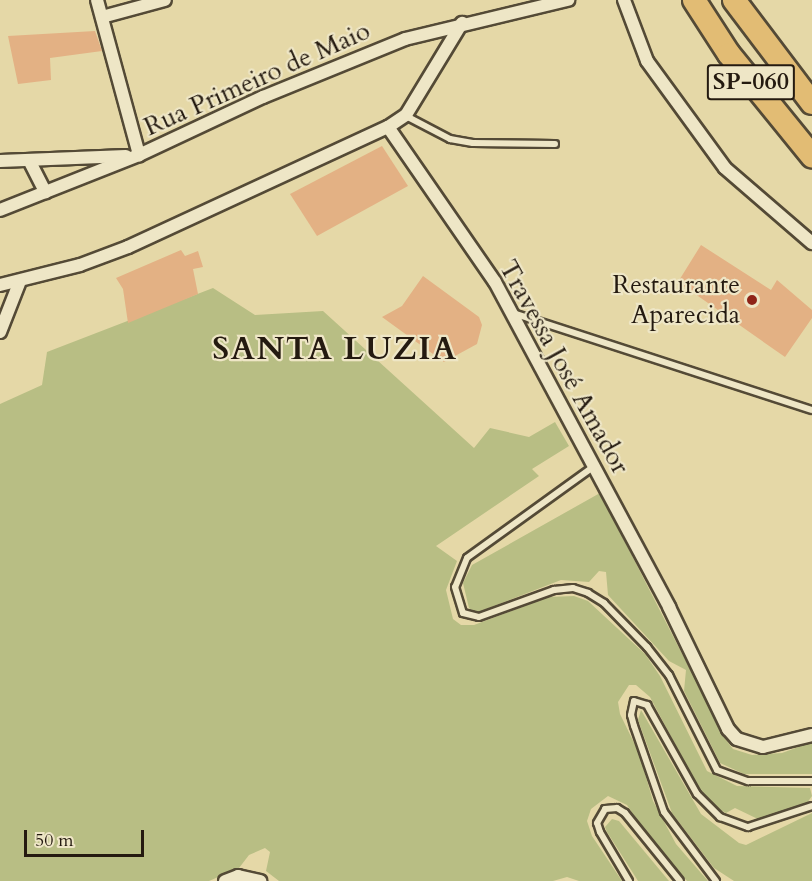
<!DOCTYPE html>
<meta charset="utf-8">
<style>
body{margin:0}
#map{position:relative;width:812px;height:881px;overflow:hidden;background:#e5d8a7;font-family:Cardo,serif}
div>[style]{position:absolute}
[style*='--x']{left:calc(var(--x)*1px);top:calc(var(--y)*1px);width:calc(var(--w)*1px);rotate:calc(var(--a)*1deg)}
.green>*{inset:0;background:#b8be84}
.building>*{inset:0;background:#e3b184}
.roads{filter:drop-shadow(2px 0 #544a36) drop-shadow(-2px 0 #544a36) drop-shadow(0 2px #544a36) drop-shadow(0 -2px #544a36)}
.lane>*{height:6px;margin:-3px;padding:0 3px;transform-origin:3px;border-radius:3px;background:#eee6c6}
.street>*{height:12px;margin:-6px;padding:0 6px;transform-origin:6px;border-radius:6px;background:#eee6c6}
.highway>*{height:22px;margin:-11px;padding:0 11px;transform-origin:11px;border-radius:11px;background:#e2bc74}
.dots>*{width:16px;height:16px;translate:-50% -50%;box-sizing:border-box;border:3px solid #eee6c6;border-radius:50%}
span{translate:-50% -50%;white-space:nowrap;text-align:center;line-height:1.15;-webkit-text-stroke:4.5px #eee6c6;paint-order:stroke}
.shield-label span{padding:2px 4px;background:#eee6c6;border:2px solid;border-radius:4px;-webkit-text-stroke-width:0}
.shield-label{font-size:24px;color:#241a10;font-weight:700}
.street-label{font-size:26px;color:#241a10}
.poi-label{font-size:26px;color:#241a10}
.right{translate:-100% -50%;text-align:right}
.district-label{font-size:32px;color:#241a10;font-weight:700;letter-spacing:1.5px}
.scale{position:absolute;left:24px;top:830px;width:120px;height:27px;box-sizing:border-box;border:3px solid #241a10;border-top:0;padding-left:8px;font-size:18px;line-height:21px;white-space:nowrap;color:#241a10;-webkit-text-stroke:4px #eee6c6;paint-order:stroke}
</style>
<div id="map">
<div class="green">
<div style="clip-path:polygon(213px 288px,255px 315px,323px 311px,474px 448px,490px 428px,529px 437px,555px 422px,569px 446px,532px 469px,539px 476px,436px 546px,457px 561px,446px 590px,453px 619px,461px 625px,474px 625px,549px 597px,574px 596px,588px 601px,645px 654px,660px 676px,707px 771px,737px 786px,810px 788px,812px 796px,807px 803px,762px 821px,735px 808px,726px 813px,716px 808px,700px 791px,650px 697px,636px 685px,629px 685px,618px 702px,620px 714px,639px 753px,653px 801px,676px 844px,708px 881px,687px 881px,658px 852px,627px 805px,608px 796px,591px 809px,587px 821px,592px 836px,622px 881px,579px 881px,567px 877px,553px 881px,279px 881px,266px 871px,270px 852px,265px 848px,249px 855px,239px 868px,209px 881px,0 881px,0 404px,42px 385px,47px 352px)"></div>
<div style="clip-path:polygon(600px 493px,726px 740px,733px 749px,752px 755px,782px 753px,812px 742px,812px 774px,744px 774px,720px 763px,684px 691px,686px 670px,669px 661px,608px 595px,606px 572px,599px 571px,589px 582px,561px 580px,481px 611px,474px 612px,469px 608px,463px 583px,472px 565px)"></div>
<div style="clip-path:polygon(641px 710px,701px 814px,739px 843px,746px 845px,812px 813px,812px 881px,734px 881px,714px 868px,672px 813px,638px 720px)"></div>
<div style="clip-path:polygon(612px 819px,619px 821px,669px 881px,638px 881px,607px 832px,605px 827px)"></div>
</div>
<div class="building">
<div style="clip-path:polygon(95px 31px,102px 51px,50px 58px,51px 80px,18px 84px,8px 36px)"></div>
<div style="clip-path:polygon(382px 146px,408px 186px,317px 236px,290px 194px)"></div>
<div style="clip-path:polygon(701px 245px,771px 290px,777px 280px,812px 310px,812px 318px,785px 357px,678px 282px)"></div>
<div style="clip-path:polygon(181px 250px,185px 256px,198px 251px,203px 267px,193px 269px,198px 294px,128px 323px,123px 289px,116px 278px)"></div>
<div style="clip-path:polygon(423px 276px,479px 317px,482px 325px,477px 344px,444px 362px,382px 317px,402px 306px)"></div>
</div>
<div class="roads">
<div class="lane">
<div style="--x:406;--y:116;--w:50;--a:27.6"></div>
<div style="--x:450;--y:139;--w:23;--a:10"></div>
<div style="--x:473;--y:143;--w:82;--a:0.7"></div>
<div style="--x:513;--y:313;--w:314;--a:18"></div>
<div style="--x:593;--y:467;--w:155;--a:144.2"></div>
<div style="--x:467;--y:558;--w:31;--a:112"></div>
<div style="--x:455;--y:587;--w:27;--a:73"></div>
<div style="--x:463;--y:613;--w:16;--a:14"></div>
<div style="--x:479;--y:617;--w:80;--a:-19.8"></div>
<div style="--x:554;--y:590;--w:19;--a:-6"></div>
<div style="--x:573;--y:588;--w:16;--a:18"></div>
<div style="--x:588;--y:593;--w:19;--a:32"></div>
<div style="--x:604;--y:603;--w:62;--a:45.7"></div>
<div style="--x:647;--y:647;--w:36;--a:52"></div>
<div style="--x:669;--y:675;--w:106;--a:63.2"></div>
<div style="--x:717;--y:770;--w:33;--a:20"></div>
<div style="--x:748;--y:781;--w:64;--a:0"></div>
<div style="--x:629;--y:881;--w:57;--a:-120.6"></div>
<div style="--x:600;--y:832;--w:9;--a:-108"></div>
<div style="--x:597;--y:823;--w:16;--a:-60"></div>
<div style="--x:605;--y:809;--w:12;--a:-5"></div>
<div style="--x:617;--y:808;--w:9;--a:32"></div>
<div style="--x:625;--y:813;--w:87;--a:51"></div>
<div style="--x:716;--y:881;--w:86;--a:-127"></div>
<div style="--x:664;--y:812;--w:91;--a:-109.2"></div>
<div style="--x:634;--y:726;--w:11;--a:-105"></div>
<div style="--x:631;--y:715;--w:14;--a:-78"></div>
<div style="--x:634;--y:701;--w:14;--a:17"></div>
<div style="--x:647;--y:705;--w:102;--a:60.7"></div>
<div style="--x:697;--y:794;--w:33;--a:45"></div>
<div style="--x:720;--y:817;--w:30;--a:20"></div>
<div style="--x:748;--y:827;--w:67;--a:-18.2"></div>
</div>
<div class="street">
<div style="--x:97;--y:0;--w:161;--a:74.8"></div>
<div style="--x:624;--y:0;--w:65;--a:69.3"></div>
<div style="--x:647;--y:61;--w:132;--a:53.9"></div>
<div style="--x:725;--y:168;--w:115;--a:40.8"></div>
<div style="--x:102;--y:17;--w:65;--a:-15.1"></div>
<div style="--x:388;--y:127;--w:188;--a:55.4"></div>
<div style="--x:495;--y:282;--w:369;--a:61.8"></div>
<div style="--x:669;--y:607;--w:136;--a:64.2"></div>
<div style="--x:728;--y:729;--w:13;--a:48"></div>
<div style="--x:737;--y:739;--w:27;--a:17"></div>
<div style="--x:763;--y:747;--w:50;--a:-13.8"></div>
<div style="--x:0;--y:161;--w:126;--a:-2.3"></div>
<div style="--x:30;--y:162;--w:34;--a:63"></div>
<div style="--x:0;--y:210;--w:149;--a:-21.6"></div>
<div style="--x:139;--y:155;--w:137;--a:-25.1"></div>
<div style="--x:263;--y:97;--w:153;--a:-22.2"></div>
<div style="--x:405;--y:39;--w:168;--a:-13.5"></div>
<div style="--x:0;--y:285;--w:82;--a:-14"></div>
<div style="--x:80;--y:265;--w:51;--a:-20.6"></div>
<div style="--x:128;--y:247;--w:286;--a:-24.8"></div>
<div style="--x:388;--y:127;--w:22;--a:-34"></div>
<div style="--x:406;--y:115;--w:108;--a:-58.7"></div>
<div style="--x:0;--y:332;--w:55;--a:-68.6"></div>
<div style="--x:225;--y:881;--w:14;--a:-21"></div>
<div style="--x:238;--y:876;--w:23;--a:13"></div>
</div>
<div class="highway">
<div style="--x:694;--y:0;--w:64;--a:57.1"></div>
<div style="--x:729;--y:54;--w:132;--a:50.9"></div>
<div style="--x:734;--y:0;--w:129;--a:52.9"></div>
</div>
</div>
<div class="dots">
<div style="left:752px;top:300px;background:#8f2418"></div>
</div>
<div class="shield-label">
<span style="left:751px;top:82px">SP-060</span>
</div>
<div class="street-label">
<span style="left:257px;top:79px;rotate:-24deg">Rua Primeiro de Maio</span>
<span style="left:564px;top:367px;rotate:61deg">Travessa José Amador</span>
</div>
<div class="poi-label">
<span class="right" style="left:740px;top:300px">Restaurante<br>Aparecida</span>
</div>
<div class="district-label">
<span style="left:335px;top:349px">SANTA LUZIA</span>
</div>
<div class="scale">50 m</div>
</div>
